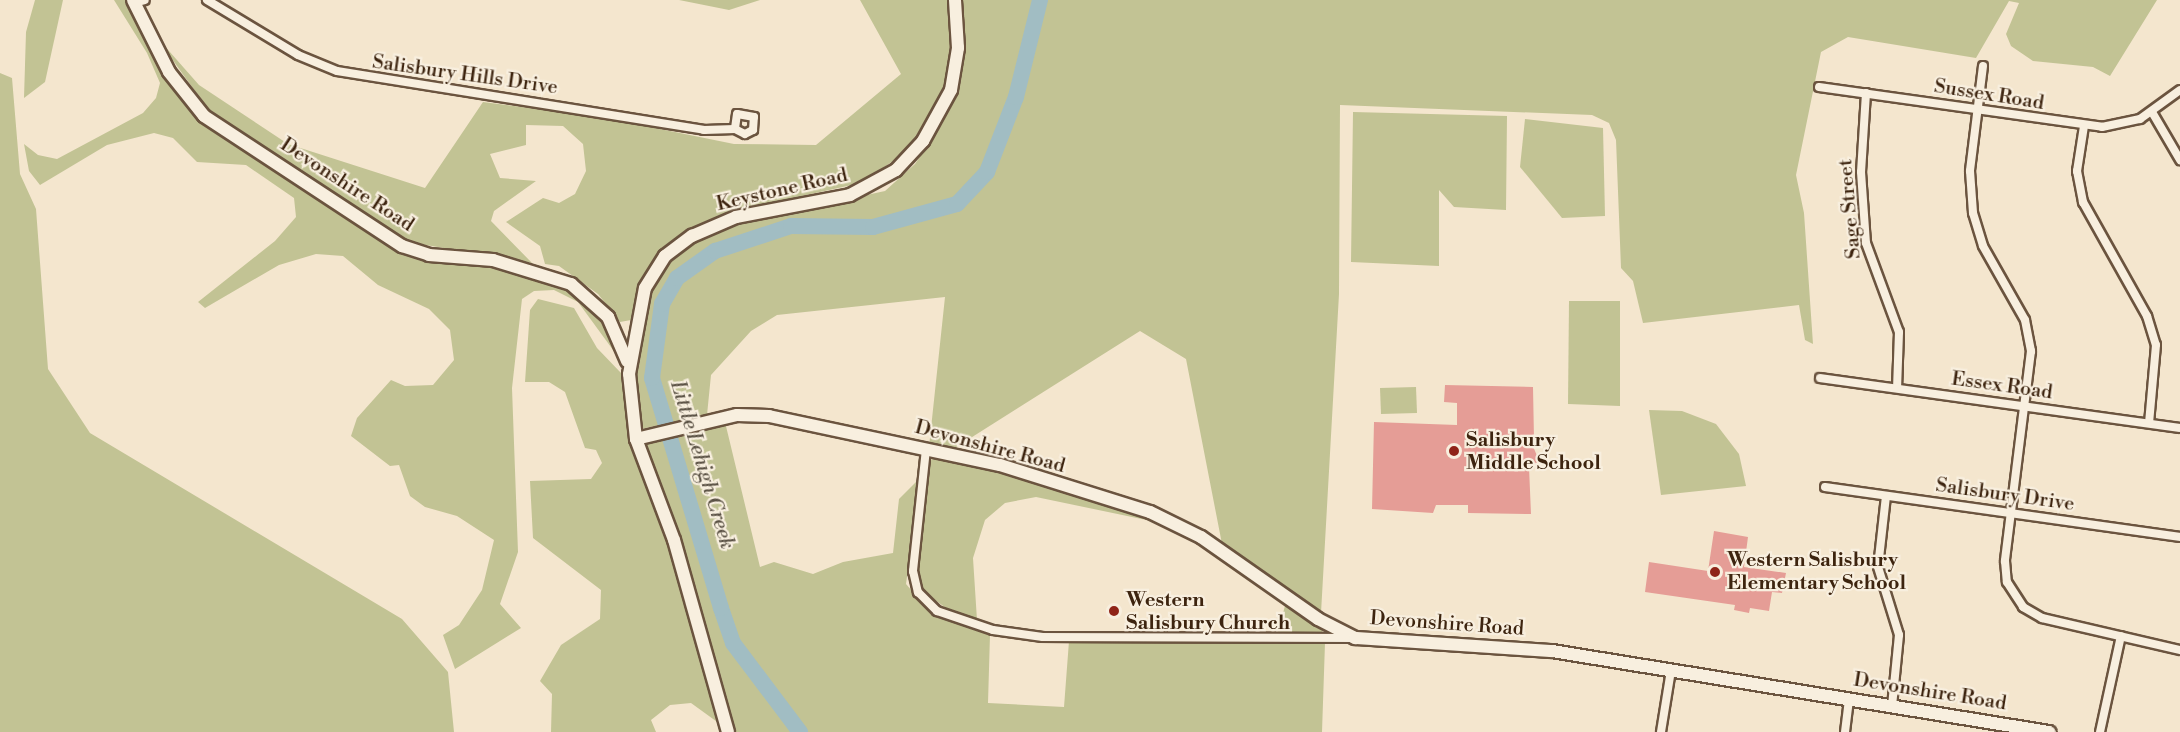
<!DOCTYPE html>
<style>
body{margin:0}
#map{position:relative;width:2180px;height:732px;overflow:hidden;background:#f4e6ce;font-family:"Libre Bodoni",serif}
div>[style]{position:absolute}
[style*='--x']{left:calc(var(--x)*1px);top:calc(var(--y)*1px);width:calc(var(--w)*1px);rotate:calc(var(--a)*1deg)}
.green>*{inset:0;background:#c2c394}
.river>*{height:16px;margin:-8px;padding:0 8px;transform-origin:8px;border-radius:8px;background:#a1bdc3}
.building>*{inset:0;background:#e59d96}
.roads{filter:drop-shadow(2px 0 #6b543f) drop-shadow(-2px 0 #6b543f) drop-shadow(0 2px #6b543f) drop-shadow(0 -2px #6b543f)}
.street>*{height:8px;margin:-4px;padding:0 4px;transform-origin:4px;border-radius:4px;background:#f8efdf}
.secondary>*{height:12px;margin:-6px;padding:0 6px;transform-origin:6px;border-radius:6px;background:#f8efdf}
.dots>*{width:16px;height:16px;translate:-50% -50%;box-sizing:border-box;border:3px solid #f8efdf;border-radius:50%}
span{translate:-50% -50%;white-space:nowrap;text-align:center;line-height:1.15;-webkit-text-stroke:4.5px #f8efdf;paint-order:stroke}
.street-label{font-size:20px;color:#3d240f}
.poi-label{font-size:20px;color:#3d240f;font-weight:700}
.left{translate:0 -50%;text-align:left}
.water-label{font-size:21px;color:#5b5245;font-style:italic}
</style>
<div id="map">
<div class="green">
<div style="clip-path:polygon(35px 0,63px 0,45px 82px,24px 98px,26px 32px)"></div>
<div style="clip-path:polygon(114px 0,130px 0,152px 49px,194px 115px,364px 231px,423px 259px,476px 262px,558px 282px,581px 296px,614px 333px,624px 365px,578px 302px,554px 290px,534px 291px,522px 299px,512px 388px,518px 552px,500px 604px,521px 628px,455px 669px,443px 635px,459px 625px,482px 590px,494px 540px,457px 516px,425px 507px,410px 496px,399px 465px,390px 466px,351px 436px,357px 418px,391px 380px,405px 386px,433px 385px,454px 360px,450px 330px,429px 309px,378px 285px,343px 256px,316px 254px,279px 265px,205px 308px,198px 302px,275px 241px,296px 217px,294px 198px,246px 165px,197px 162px,173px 138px,154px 133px,107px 145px,40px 185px,29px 171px,24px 144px,38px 155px,57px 159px,143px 113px,156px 98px,160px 83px,147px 53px)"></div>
<div style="clip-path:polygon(679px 0,760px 0,729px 10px)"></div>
<div style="clip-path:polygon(860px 0,949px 0,951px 70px,929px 124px,906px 152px,861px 183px,729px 212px,693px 229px,659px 252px,642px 279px,631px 320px,620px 322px,598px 294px,559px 266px,545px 264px,540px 246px,506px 222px,543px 198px,559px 203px,575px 194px,586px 171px,583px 144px,563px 126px,526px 125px,526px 145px,490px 154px,500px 178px,536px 181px,494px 211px,491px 221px,532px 263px,420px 244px,393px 234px,210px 112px,154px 34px,199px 85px,288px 144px,425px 188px,483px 102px,601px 117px,734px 144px,816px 145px,901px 74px)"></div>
<div style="clip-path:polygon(961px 0,2157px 0,2110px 76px,2093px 67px,2033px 61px,2011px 46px,2006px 34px,2019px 3px,2009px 1px,1976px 58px,1848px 37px,1821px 52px,1796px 175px,1804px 213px,1813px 344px,1805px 340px,1799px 305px,1643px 323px,1633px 281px,1621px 268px,1616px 140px,1609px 123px,1592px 115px,1340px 105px,1339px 294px,1321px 613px,1222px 544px,1186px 359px,1140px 331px,950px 451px,929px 447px,945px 297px,777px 315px,751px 331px,711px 375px,707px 415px,641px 429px,635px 380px,639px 333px,657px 273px,685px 247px,733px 224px,885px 191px,915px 164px,942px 124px,961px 80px)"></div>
<div style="clip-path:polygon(0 73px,12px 78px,20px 174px,36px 209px,48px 369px,90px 433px,402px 619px,448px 672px,454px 732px,0 732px)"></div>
<div style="clip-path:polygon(1353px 112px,1507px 116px,1506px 210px,1454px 207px,1439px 190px,1439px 266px,1351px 262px)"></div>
<div style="clip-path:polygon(1525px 119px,1603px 128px,1605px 216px,1562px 218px,1520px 167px)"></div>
<div style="clip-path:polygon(538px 299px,574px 308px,597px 348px,621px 373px,631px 444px,669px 542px,720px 724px,691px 703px,670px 705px,651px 720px,656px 732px,551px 732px,552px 694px,540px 681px,561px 645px,600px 619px,601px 590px,533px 538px,530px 481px,591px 479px,602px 463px,596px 450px,585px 448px,565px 392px,549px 382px,525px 382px,530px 310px)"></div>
<div style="clip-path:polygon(1569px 301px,1620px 301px,1620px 406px,1568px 404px)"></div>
<div style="clip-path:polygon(1416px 387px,1417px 413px,1381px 414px,1380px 388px)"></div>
<div style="clip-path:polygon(1649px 410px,1682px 411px,1716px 424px,1739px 454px,1746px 486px,1661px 495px)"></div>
<div style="clip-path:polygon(725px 422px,760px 567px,774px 562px,813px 574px,843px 562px,893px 553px,899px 499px,921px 477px,906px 584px,931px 613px,990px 635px,988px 703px,1064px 707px,1069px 641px,1325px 643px,1322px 732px,733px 732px,645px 450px,647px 442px)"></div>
<div style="clip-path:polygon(936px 456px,996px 468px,1154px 518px,1188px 535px,1156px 522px,1036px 497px,1005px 503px,985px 520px,973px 558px,977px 620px,946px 608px,924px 592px,918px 580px,928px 463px)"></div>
<div style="clip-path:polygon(1286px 602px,1322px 629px,1323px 634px,1278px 632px)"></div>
</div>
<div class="river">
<div style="--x:800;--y:732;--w:111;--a:-127"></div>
<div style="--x:733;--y:643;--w:37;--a:-109"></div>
<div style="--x:721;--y:608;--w:240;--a:-106.7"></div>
<div style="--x:652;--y:378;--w:75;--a:-82.3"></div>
<div style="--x:662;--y:304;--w:30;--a:-60"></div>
<div style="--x:677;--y:278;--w:47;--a:-35.4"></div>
<div style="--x:715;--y:251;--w:80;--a:-18.2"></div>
<div style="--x:791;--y:226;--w:82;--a:0.7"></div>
<div style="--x:873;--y:227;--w:87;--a:-15.3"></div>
<div style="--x:957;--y:204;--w:44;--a:-46.8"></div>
<div style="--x:987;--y:172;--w:80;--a:-68.9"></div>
<div style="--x:1016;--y:97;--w:100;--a:-76.1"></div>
</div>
<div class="building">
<div style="clip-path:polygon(1445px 385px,1533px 387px,1534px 439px,1530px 439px,1540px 463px,1529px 467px,1531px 514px,1468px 513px,1468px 505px,1436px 505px,1433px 513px,1372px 509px,1374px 422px,1457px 425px,1457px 403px,1444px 402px)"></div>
<div style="clip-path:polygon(1714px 531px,1748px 537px,1744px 567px,1786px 573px,1782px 593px,1772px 592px,1769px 611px,1750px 608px,1749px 613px,1734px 610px,1735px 605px,1645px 592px,1649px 562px,1708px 571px)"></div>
</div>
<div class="roads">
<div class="street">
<div style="--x:207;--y:0;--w:106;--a:31.1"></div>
<div style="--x:298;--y:55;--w:42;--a:22.3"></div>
<div style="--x:337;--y:71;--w:372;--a:9.1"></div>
<div style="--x:704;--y:130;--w:31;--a:-2"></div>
<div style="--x:735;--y:129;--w:11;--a:27"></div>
<div style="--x:745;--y:134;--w:9;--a:-27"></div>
<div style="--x:753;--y:130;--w:13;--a:-86"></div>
<div style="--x:754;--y:117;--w:17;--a:-170"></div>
<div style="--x:737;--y:114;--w:15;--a:98"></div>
<div style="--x:134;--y:3;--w:11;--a:-15"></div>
<div style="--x:1983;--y:66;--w:106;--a:97.1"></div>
<div style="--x:1970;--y:171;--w:42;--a:85.9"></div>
<div style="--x:1973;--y:213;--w:34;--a:73"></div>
<div style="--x:1983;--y:246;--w:85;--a:60.4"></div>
<div style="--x:2025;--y:320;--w:32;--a:79"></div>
<div style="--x:2031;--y:351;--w:212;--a:97.1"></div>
<div style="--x:2005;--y:561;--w:21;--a:85"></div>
<div style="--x:2007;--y:582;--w:30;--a:57"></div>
<div style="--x:2023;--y:607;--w:22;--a:30"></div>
<div style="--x:2042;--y:618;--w:142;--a:13.1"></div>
<div style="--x:1819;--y:87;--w:286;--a:8"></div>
<div style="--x:2102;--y:127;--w:39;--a:-12"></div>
<div style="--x:2140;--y:119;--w:49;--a:-35.9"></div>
<div style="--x:1866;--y:93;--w:79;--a:93.6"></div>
<div style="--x:1861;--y:172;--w:71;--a:86"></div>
<div style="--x:1866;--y:243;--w:95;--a:69.7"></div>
<div style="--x:1899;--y:332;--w:56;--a:92"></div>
<div style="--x:2152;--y:112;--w:56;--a:59.7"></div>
<div style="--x:2084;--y:126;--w:46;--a:98.8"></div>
<div style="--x:2077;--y:171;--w:32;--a:79"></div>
<div style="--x:2083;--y:202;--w:131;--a:60.7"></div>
<div style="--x:2147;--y:316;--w:30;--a:73"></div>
<div style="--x:2156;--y:345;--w:78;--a:95.1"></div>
<div style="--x:1820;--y:378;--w:363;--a:7.9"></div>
<div style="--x:926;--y:449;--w:123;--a:96.1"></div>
<div style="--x:913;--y:571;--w:22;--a:77"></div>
<div style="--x:918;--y:592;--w:27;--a:45"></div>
<div style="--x:937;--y:611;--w:59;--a:18.7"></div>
<div style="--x:993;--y:630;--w:50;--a:8"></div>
<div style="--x:1043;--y:637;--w:309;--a:0.2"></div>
<div style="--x:1825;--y:487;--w:359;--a:8"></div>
<div style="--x:1886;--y:496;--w:71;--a:96.4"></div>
<div style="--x:1878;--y:567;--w:71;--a:72.8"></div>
<div style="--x:1899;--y:635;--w:71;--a:95.6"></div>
<div style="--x:1661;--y:732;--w:63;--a:-80.8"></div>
<div style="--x:1845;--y:732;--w:33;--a:-83"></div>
<div style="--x:2100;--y:732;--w:98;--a:-77.7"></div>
</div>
<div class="secondary">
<div style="--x:133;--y:0;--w:80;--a:63.4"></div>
<div style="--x:169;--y:72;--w:56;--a:51.5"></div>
<div style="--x:204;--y:116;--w:237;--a:33.3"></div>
<div style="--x:402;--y:246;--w:28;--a:18"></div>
<div style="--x:429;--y:255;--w:64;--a:4.5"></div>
<div style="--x:493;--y:260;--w:82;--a:17.1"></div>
<div style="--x:571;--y:284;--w:50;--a:41.7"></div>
<div style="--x:608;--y:317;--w:48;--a:66.6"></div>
<div style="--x:636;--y:439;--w:104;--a:-13.4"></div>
<div style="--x:737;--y:415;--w:32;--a:2"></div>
<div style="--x:769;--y:416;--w:236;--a:12"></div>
<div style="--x:1000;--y:465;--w:157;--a:17.4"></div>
<div style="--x:1150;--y:512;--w:57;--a:26.1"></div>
<div style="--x:1201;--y:537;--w:143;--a:35"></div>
<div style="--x:1318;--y:619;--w:42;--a:27.2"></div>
<div style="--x:1355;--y:638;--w:197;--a:3.8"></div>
<div style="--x:1552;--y:651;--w:504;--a:9.26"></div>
<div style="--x:728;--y:732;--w:199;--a:-105.7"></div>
<div style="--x:674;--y:540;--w:108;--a:-110.6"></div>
<div style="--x:636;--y:439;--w:65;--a:-96.1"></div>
<div style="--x:629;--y:374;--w:87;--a:-79.5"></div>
<div style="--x:645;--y:288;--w:38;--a:-58"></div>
<div style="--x:665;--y:256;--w:34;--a:-37"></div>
<div style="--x:692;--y:236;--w:48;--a:-23.4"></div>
<div style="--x:736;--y:217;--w:116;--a:-10.9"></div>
<div style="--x:850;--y:195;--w:52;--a:-28.5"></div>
<div style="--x:896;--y:170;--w:40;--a:-47"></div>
<div style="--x:923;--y:141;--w:58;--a:-61.2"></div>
<div style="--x:951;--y:90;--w:43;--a:-80.5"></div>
<div style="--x:958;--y:48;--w:48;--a:-93.6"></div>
</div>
</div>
<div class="dots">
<div style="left:1454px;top:451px;background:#8f2418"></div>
<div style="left:1715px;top:572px;background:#8f2418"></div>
<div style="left:1114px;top:611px;background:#8f2418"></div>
</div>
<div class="street-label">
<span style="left:465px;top:75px;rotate:8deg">Salisbury Hills Drive</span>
<span style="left:1989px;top:95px;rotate:9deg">Sussex Road</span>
<span style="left:347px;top:185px;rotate:33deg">Devonshire Road</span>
<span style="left:782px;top:190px;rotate:-13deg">Keystone Road</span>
<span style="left:1850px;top:209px;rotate:-95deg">Sage Street</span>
<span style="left:2002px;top:386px;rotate:8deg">Essex Road</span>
<span style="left:990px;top:447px;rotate:15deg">Devonshire Road</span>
<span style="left:2005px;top:495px;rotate:8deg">Salisbury Drive</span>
<span style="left:1447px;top:624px;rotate:4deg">Devonshire Road</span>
<span style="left:1930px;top:692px;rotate:9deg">Devonshire Road</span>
</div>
<div class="poi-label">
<span class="left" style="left:1466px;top:452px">Salisbury<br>Middle School</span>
<span class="left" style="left:1727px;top:572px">Western Salisbury<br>Elementary School</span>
<span class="left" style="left:1126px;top:612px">Western<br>Salisbury Church</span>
</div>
<div class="water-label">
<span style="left:702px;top:465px;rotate:73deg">Little Lehigh Creek</span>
</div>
</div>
